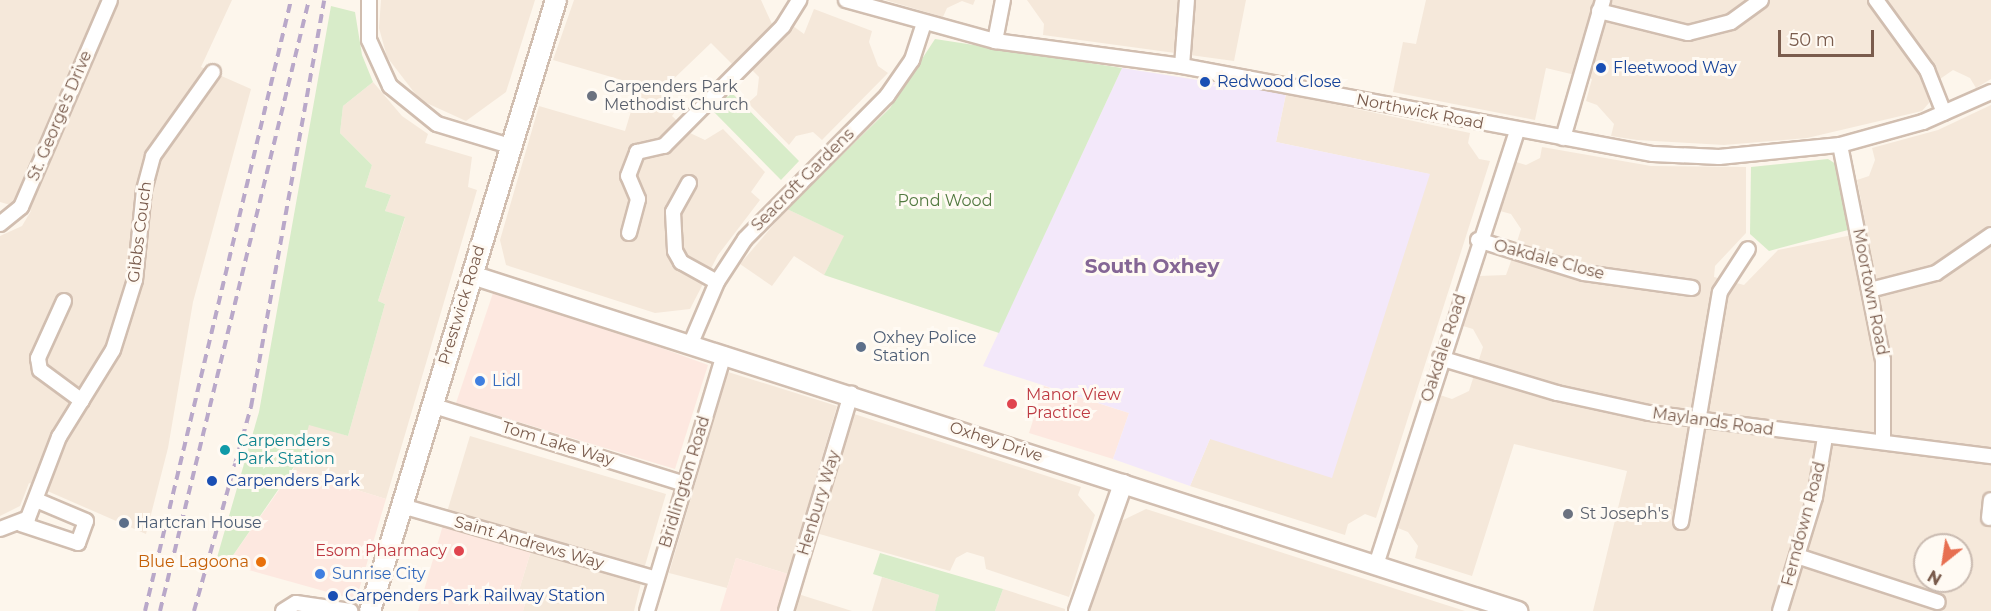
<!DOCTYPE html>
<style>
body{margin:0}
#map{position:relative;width:1991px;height:611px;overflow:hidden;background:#fdf6ec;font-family:Montserrat,sans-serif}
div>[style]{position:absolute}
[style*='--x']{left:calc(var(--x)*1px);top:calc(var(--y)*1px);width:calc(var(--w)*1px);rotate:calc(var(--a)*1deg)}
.residential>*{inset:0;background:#f5e8da}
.commercial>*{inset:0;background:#fde8e0}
.education>*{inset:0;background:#f3e8fa}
.green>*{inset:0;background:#d8ecc9}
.roads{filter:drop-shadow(2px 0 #d1beb0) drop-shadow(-2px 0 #d1beb0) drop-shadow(0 2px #d1beb0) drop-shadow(0 -2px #d1beb0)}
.minor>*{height:14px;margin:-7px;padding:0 7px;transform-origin:7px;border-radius:7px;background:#fff}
.tertiary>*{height:18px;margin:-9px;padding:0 9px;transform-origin:9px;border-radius:9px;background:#fff}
.secondary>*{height:20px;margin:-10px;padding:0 10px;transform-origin:10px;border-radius:10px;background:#fff}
.rail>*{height:4px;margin-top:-2px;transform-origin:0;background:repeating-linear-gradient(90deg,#b9a8c9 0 9px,transparent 0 15px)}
.dots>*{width:16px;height:16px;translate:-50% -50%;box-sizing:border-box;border:3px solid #fffaf3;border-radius:50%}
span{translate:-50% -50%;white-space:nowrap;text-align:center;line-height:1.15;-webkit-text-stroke:6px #fffaf3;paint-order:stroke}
.transit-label{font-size:16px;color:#164399}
.left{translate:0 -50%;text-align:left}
.worship-label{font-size:16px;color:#5b616d}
.street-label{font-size:16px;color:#7a5c4d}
.park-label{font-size:16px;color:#537a41}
.service-label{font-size:16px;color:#4e5e75}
.shop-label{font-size:16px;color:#366cbe}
.health-label{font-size:16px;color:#be3a42}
.right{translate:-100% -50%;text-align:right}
.culture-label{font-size:16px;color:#0d838f}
.food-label{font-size:16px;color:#c56008}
.quarter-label{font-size:20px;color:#846695;font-weight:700}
.north{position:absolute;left:1913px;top:533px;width:60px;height:60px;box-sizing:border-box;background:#fffaf3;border:2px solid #cabbb1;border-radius:50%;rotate:210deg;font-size:16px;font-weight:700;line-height:24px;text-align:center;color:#7a5c4d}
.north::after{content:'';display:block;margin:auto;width:21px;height:27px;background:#e76f51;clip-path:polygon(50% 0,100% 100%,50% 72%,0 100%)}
.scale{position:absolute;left:1778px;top:30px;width:96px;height:27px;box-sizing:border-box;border:3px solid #7a5c4d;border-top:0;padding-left:8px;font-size:18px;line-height:21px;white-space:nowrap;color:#7a5c4d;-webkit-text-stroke:4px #fffaf3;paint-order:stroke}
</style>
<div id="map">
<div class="residential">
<div style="clip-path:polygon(0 0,232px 0,201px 67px,251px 89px,193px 302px,168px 448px,146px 534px,29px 483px,20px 506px,0 516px,0 236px,22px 226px,31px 211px,0 202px)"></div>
<div style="clip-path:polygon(381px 0,535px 0,506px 92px,466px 121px,420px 100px,387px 57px,379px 28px)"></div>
<div style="clip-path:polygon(574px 0,761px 0,772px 24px,732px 64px,711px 43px,662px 90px,678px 108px,672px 116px,690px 133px,705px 140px,723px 129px,765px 172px,751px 192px,760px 200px,718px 255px,690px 309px,655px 313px,506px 265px,500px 240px,539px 106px,625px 131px,639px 85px,553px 60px)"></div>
<div style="clip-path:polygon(885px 0,975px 0,973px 5px,962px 1px,947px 8px,943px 17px)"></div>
<div style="clip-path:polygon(1027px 0,1246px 0,1234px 61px,1043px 35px,1044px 24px)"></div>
<div style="clip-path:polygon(1426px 0,1991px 0,1991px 79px,1976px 88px,1970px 78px,1953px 70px,1927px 88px,1929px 103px,1922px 111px,1807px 138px,1724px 145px,1637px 140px,1611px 136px,1614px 124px,1597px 105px,1586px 101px,1592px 79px,1546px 68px,1535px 120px,1393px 92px,1403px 42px,1416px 44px)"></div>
<div style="clip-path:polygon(814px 9px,872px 31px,869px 42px,878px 66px,888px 73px,822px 140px,813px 132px,796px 136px,789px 145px,748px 103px,757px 95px,759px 77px,751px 69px,793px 26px,804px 34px)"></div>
<div style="clip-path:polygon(373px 82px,402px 116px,428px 134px,425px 143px,472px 157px,468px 187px,477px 190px,386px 499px,293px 470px,309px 424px,348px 436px,385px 304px,378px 301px,405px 218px,385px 211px,391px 195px,365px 187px,372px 165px,340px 133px,343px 106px)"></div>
<div style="clip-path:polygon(1286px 94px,1470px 133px,1468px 143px,1479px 159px,1490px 161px,1376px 518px,1365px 514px,1348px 524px,1345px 535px,1190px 486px,1210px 439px,1429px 174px,1276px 142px)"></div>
<div style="clip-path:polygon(evenodd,1991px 105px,1991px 611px,1593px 611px,1627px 471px,1514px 444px,1472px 576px,1415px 558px,1418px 546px,1408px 532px,1398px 528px,1440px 395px,1452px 399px,1469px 391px,1483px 347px,1473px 329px,1463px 326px,1479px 276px,1506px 275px,1510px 264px,1521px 229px,1511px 214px,1500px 211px,1516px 162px,1526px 165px,1540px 158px,1542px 147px,1651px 166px,1746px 167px,1746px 233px,1715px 266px,1714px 277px,1744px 285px,1778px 250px,1867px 232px,1857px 180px,1869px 176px,1875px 160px,1872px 148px,1938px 130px,1991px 105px,1925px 545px,1961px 545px,1961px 581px,1925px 581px,1925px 545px)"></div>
<div style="clip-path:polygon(787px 209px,845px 236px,824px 275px,794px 256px,772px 286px,740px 264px)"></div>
<div style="clip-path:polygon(728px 372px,837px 406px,788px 574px,736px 558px,727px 588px,669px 573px)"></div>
<div style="clip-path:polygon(851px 413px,1081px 487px,1078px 495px,1095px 515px,1069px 597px,986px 569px,984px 557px,967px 552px,956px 558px,950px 571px,816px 533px)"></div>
<div style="clip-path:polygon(470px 436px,666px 494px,644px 569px,447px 512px)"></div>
<div style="clip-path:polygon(1146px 509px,1465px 611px,1089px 611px,1117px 523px)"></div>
<div style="clip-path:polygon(531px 551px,641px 583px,634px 611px,523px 611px,526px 600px,517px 597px)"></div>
<div style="clip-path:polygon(882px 577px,939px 595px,935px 611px,872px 611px)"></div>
<div style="clip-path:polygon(1003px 589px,1065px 609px,1065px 611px,995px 611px)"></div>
<div style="clip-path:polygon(798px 594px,852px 611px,793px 611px)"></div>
</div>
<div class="commercial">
<div style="clip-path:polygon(495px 287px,708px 365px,675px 469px,456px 403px)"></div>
<div style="clip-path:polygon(1044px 386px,1129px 413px,1113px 459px,1029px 433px)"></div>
<div style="clip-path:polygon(293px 470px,386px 499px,356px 600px,227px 564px)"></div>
<div style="clip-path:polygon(443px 525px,531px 551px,517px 597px,526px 600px,523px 611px,418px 611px)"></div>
<div style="clip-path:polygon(736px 558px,788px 574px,777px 611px,720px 611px)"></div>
</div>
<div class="education">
<div style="clip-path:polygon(1122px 68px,1286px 94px,1276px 142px,1430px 174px,1332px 478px,1210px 439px,1190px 486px,1113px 459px,1129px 413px,983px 366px)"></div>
</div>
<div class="green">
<div style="clip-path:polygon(331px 6px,355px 12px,362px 55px,373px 82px,343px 106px,340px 133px,372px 165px,365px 187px,391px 195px,385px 211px,405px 217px,378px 301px,385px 304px,348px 436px,309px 425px,300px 458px,227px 564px,216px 561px,259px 412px)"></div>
<div style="clip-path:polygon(935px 39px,1122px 68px,999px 333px,824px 275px,844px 236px,787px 209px,890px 108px)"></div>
<div style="clip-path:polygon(730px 91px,799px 161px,781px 180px,712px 110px)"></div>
<div style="clip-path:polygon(1828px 159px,1836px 164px,1848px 230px,1769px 251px,1750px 234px,1751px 167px)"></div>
<div style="clip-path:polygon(880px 553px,1003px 589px,995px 611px,935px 611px,939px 595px,873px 574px)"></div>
</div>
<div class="roads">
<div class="minor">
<div style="--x:369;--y:0;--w:40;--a:90"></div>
<div style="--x:369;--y:40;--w:51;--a:65.5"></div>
<div style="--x:390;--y:86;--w:60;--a:39"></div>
<div style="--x:437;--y:124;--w:76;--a:16.8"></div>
<div style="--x:846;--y:0;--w:155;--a:15.4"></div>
<div style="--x:995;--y:41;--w:189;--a:7.6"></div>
<div style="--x:1182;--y:66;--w:479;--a:10.6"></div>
<div style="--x:1653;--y:154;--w:66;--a:2.6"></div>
<div style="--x:1719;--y:157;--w:122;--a:-5.7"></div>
<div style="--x:1840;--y:145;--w:86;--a:-15.5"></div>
<div style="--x:1923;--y:122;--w:74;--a:-23.8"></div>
<div style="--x:1876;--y:0;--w:87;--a:53.9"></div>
<div style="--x:1927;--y:70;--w:46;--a:68.4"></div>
<div style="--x:1599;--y:11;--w:92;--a:13.9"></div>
<div style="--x:1688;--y:33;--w:44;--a:-14.3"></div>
<div style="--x:1731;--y:22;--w:37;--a:-36"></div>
<div style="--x:995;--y:41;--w:42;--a:-79"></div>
<div style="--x:1182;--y:66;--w:66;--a:-85.7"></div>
<div style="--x:1563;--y:138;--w:144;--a:-73.8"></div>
<div style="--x:1840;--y:145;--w:219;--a:78.7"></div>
<div style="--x:1883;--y:360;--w:81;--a:90"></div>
<div style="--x:689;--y:183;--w:33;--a:119"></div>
<div style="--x:673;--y:212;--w:39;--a:87"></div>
<div style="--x:675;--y:251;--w:13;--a:61"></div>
<div style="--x:681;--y:262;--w:41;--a:29.1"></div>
<div style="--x:0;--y:224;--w:27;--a:-39"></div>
<div style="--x:21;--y:207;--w:225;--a:-66.7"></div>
<div style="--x:629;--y:233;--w:35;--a:-75"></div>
<div style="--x:638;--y:199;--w:25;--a:-113"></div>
<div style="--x:628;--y:176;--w:26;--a:-69"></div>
<div style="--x:637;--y:152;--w:28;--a:-13"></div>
<div style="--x:664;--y:146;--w:169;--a:-45.2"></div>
<div style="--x:783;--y:26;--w:31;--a:-58"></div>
<div style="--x:1478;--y:240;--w:111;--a:17.3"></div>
<div style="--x:1584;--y:273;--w:109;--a:7.9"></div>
<div style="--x:1870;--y:290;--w:68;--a:-14.4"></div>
<div style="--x:1936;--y:273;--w:67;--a:-34.6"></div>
<div style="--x:64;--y:301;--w:63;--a:114.5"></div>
<div style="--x:38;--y:358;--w:12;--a:81"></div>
<div style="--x:40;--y:370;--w:52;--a:36.4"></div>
<div style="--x:691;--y:343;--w:66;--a:-66.9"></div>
<div style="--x:717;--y:282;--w:51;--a:-56.9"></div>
<div style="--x:745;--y:239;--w:202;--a:-45.2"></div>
<div style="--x:887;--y:96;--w:44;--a:-55.2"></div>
<div style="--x:912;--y:60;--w:38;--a:-72"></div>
<div style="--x:1440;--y:358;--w:122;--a:16.7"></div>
<div style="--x:1557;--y:393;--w:94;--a:12.3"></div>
<div style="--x:1649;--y:413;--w:345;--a:7.2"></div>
<div style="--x:431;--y:405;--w:265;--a:17.3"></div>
<div style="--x:402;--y:506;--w:264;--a:16"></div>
<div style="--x:1989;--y:518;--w:18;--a:-84"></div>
<div style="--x:1681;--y:522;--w:233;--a:-80.4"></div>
<div style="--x:1720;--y:292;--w:51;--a:-56.9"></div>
<div style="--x:21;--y:524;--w:60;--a:18.4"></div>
<div style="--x:78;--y:543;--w:23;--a:-70"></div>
<div style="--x:86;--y:521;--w:54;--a:-157.2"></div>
<div style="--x:0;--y:529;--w:30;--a:-21"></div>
<div style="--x:28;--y:518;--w:87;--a:-69.1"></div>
<div style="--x:59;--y:437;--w:102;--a:-58.2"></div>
<div style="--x:113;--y:350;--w:73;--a:-72.6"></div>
<div style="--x:135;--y:280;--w:90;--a:-84.3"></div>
<div style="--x:144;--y:190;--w:35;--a:-75"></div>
<div style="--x:153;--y:156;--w:103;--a:-54.5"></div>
<div style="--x:1797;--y:556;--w:148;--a:18.1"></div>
<div style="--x:1376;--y:565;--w:455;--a:-72"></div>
<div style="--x:283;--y:611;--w:15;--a:-32"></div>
<div style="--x:296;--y:603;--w:55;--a:8.4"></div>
<div style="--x:647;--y:611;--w:268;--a:-73.3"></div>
<div style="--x:786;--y:611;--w:227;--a:-73.3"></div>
<div style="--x:1780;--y:611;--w:119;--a:-72.9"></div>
<div style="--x:1815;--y:497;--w:61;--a:-80.5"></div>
</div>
<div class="tertiary">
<div style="--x:472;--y:275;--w:1099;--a:17.81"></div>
<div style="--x:1078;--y:611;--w:135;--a:-70.5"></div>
</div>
<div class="secondary">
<div style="--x:370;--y:611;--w:639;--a:-73.07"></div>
</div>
</div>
<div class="rail">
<div style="--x:145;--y:611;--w:628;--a:-76.56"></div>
<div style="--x:160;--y:611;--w:629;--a:-76.3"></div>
<div style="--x:194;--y:611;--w:212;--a:-74.4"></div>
<div style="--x:251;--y:407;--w:413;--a:-79.8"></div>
</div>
<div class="dots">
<div style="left:1601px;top:68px;background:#1a4fb4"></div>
<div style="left:1205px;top:82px;background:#1a4fb4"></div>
<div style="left:592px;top:96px;background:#6b7280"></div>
<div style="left:861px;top:347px;background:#5c6f8a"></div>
<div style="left:480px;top:381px;background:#3f7fe0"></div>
<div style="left:1012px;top:404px;background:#e0444e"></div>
<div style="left:225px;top:450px;background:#0f9aa8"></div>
<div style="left:212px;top:481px;background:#1a4fb4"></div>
<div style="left:1568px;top:514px;background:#6b7280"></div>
<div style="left:124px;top:523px;background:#5c6f8a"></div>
<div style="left:459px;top:551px;background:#e0444e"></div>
<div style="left:261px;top:562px;background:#e8710a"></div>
<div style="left:320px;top:574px;background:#3f7fe0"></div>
<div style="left:333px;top:596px;background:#1a4fb4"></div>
</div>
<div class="transit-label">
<span class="left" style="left:1613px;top:68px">Fleetwood Way</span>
<span class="left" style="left:1217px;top:82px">Redwood Close</span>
<span class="left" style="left:226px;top:481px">Carpenders Park</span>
<span class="left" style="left:345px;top:596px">Carpenders Park Railway Station</span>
</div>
<div class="worship-label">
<span class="left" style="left:604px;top:96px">Carpenders Park<br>Methodist Church</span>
<span class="left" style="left:1580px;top:514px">St Joseph's</span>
</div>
<div class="street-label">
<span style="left:1420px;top:112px;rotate:11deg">Northwick Road</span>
<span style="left:60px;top:116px;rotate:-67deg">St. George's Drive</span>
<span style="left:803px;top:180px;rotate:-45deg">Seacroft Gardens</span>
<span style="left:140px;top:232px;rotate:-83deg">Gibbs Couch</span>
<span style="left:1549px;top:260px;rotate:15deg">Oakdale Close</span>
<span style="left:1870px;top:292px;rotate:79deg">Moortown Road</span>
<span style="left:462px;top:305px;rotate:-73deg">Prestwick Road</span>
<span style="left:1444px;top:348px;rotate:-72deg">Oakdale Road</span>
<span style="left:1713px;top:422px;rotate:8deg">Maylands Road</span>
<span style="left:996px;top:442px;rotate:18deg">Oxhey Drive</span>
<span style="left:558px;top:444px;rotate:17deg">Tom Lake Way</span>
<span style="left:685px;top:482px;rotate:-73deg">Bridlington Road</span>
<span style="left:819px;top:503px;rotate:-73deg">Henbury Way</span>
<span style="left:1804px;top:524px;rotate:-75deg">Ferndown Road</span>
<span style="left:529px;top:543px;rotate:16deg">Saint Andrews Way</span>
</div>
<div class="park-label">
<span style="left:945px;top:201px">Pond Wood</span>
</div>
<div class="service-label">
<span class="left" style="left:873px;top:347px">Oxhey Police<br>Station</span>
<span class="left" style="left:136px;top:523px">Hartcran House</span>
</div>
<div class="shop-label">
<span class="left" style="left:492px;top:381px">Lidl</span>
<span class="left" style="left:332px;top:574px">Sunrise City</span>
</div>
<div class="health-label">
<span class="left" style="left:1026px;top:404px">Manor View<br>Practice</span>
<span class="right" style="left:447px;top:551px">Esom Pharmacy</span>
</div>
<div class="culture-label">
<span class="left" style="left:237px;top:450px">Carpenders<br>Park Station</span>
</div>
<div class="food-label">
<span class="right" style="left:249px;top:562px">Blue Lagoona</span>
</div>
<div class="quarter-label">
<span style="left:1152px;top:266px">South Oxhey</span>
</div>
<div class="north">N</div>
<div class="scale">50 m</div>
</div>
